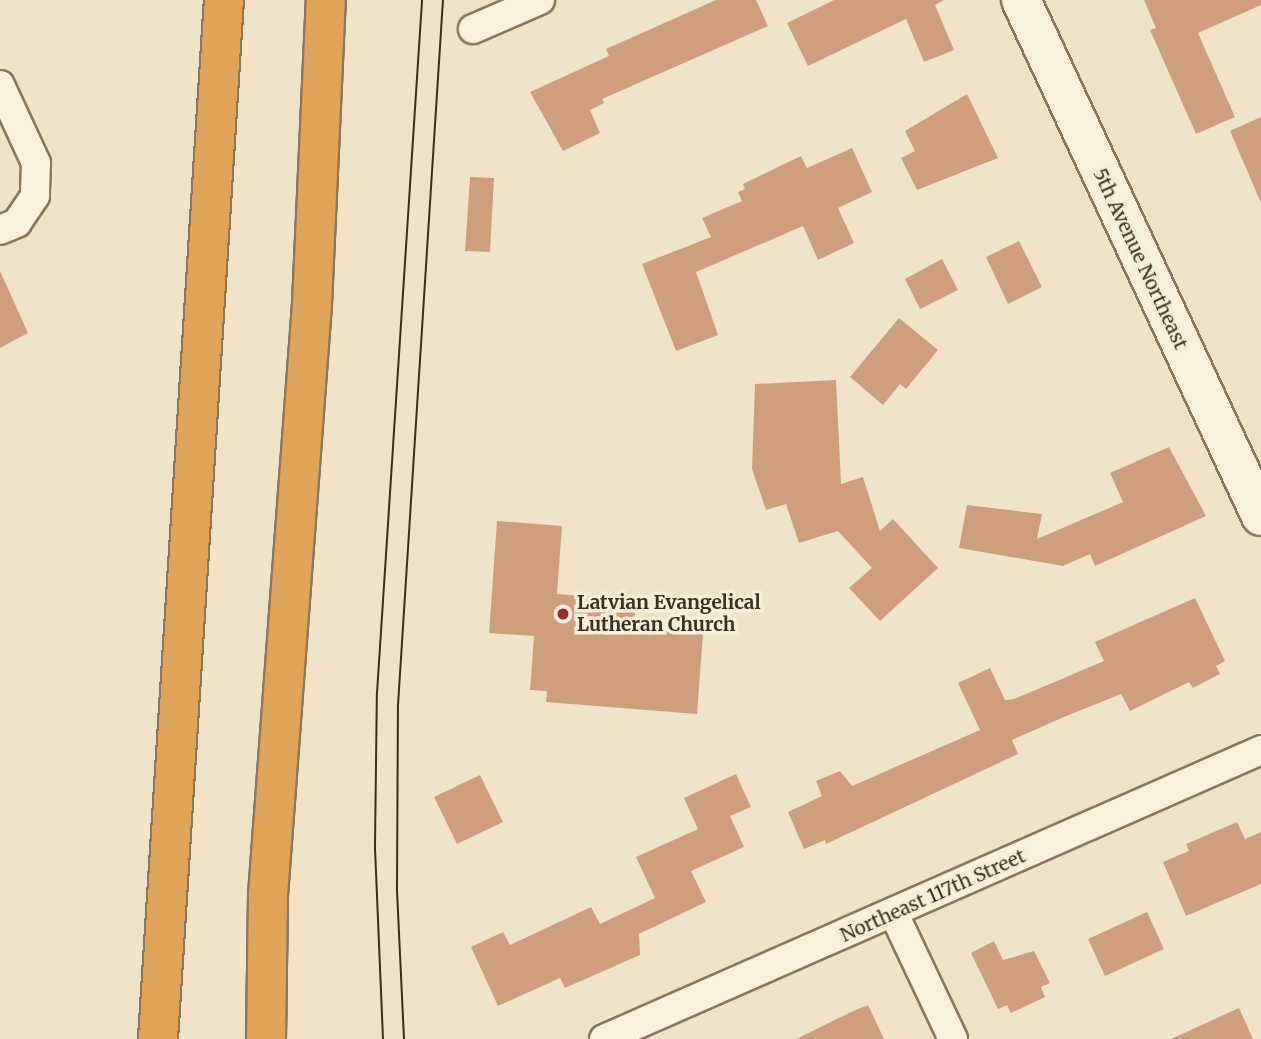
<!DOCTYPE html>
<style>
body{margin:0}
#map{position:relative;width:1261px;height:1039px;overflow:hidden;background:#f0e4c8;font-family:Merriweather,serif}
div>[style]{position:absolute}
[style*='--x']{left:calc(var(--x)*1px);top:calc(var(--y)*1px);width:calc(var(--w)*1px);rotate:calc(var(--a)*1deg)}
.building>*{inset:0;background:#cf9f7d}
.roads{filter:drop-shadow(2px 0 #8d765c) drop-shadow(-2px 0 #8d765c) drop-shadow(0 2px #8d765c) drop-shadow(0 -2px #8d765c)}
.minor>*{height:28px;margin:-14px;padding:0 14px;transform-origin:14px;border-radius:14px;background:#faf1dc}
.secondary>*{height:38px;margin:-19px;padding:0 19px;transform-origin:19px;border-radius:19px;background:#faf1dc}
.motorway>*{height:38px;margin:-19px;padding:0 19px;transform-origin:19px;border-radius:19px;background:#e0a458}
.tram>*{height:2px;margin:-1px;padding:0 1px;transform-origin:1px;border-radius:1px;background:#3d2e20}
.dots>*{width:19px;height:19px;translate:-50% -50%;box-sizing:border-box;border:4px solid #f7eed8;border-radius:50%}
span{translate:-50% -50%;white-space:nowrap;text-align:center;line-height:1.15;-webkit-text-stroke:7px #f7eed8;paint-order:stroke}
.street-label{font-size:19px;color:#3d2e20}
.poi-label{font-size:19px;color:#3d2e20;font-weight:700}
.left{translate:0 -50%;text-align:left}
</style>
<div id="map">
<div class="building">
<div style="clip-path:polygon(716px 0,756px 0,768px 26px,602px 99px,604px 103px,590px 110px,600px 133px,563px 151px,530px 92px,609px 56px,606px 49px)"></div>
<div style="clip-path:polygon(834px 0,944px 0,935px 5px,954px 50px,924px 62px,906px 19px,808px 66px,787px 23px)"></div>
<div style="clip-path:polygon(1144px 0,1261px 0,1261px 5px,1198px 33px,1235px 117px,1196px 134px,1150px 30px,1156px 28px)"></div>
<div style="clip-path:polygon(967px 94px,998px 158px,917px 190px,901px 158px,915px 151px,905px 131px)"></div>
<div style="clip-path:polygon(1261px 117px,1261px 203px,1230px 131px)"></div>
<div style="clip-path:polygon(852px 148px,872px 192px,838px 208px,854px 243px,818px 260px,803px 226px,696px 272px,718px 335px,676px 351px,642px 264px,711px 237px,702px 218px,742px 201px,738px 192px,745px 189px,743px 184px,801px 156px,807px 168px)"></div>
<div style="clip-path:polygon(470px 177px,494px 178px,490px 252px,465px 251px)"></div>
<div style="clip-path:polygon(1019px 241px,1042px 287px,1008px 304px,986px 257px)"></div>
<div style="clip-path:polygon(942px 259px,958px 290px,920px 309px,905px 279px)"></div>
<div style="clip-path:polygon(0 271px,28px 333px,0 348px)"></div>
<div style="clip-path:polygon(899px 318px,938px 350px,906px 389px,900px 384px,883px 405px,850px 377px)"></div>
<div style="clip-path:polygon(836px 380px,841px 484px,863px 477px,880px 531px,893px 519px,938px 568px,880px 621px,849px 588px,872px 568px,838px 531px,799px 543px,786px 504px,766px 510px,752px 469px,755px 384px)"></div>
<div style="clip-path:polygon(1169px 447px,1206px 516px,1095px 566px,1090px 554px,1063px 566px,959px 548px,967px 505px,1042px 514px,1037px 539px,1123px 502px,1110px 473px)"></div>
<div style="clip-path:polygon(497px 521px,562px 526px,557px 594px,636px 600px,634px 629px,703px 634px,697px 714px,546px 702px,547px 691px,530px 690px,534px 636px,489px 633px)"></div>
<div style="clip-path:polygon(1195px 598px,1225px 661px,1216px 666px,1220px 674px,1193px 688px,1189px 682px,1130px 711px,1121px 694px,1064px 717px,1012px 740px,1018px 754px,826px 844px,825px 840px,804px 849px,788px 812px,822px 796px,816px 781px,840px 771px,852px 786px,980px 730px,958px 683px,990px 668px,1005px 700px,1014px 699px,1104px 661px,1095px 642px)"></div>
<div style="clip-path:polygon(736px 774px,751px 807px,730px 816px,744px 847px,691px 871px,706px 902px,639px 934px,640px 955px,565px 988px,560px 978px,498px 1006px,471px 947px,503px 932px,510px 945px,591px 907px,600px 924px,655px 898px,636px 857px,698px 829px,684px 798px)"></div>
<div style="clip-path:polygon(480px 775px,503px 822px,457px 844px,434px 797px)"></div>
<div style="clip-path:polygon(1237px 822px,1245px 839px,1261px 832px,1261px 884px,1186px 916px,1163px 862px,1189px 851px,1186px 844px)"></div>
<div style="clip-path:polygon(1147px 912px,1164px 949px,1105px 976px,1088px 939px)"></div>
<div style="clip-path:polygon(994px 941px,1003px 960px,1034px 951px,1050px 983px,1041px 987px,1045px 997px,1011px 1013px,1007px 1005px,998px 1009px,971px 953px)"></div>
<div style="clip-path:polygon(868px 1005px,884px 1039px,796px 1039px,849px 1013px)"></div>
<div style="clip-path:polygon(1239px 1008px,1253px 1039px,1171px 1039px)"></div>
</div>
<div class="roads">
<div class="minor">
<div style="--x:473;--y:29;--w:73;--a:-23.4"></div>
<div style="--x:0;--y:85;--w:86;--a:65.2"></div>
<div style="--x:36;--y:163;--w:33;--a:92"></div>
<div style="--x:35;--y:196;--w:32;--a:124"></div>
<div style="--x:17;--y:223;--w:18;--a:158"></div>
<div style="--x:894;--y:914;--w:138;--a:64.7"></div>
<div style="--x:604;--y:1039;--w:718;--a:-23.74"></div>
</div>
<div class="secondary">
<div style="--x:1021;--y:0;--w:569;--a:65.06"></div>
</div>
<div class="motorway">
<div style="--x:158;--y:1039;--w:1041;--a:-86.37"></div>
<div style="--x:266;--y:1039;--w:144;--a:-89.2"></div>
<div style="--x:268;--y:895;--w:593;--a:-85.74"></div>
<div style="--x:312;--y:304;--w:304;--a:-87.4"></div>
</div>
</div>
<div class="tram">
<div style="--x:383;--y:1039;--w:193;--a:-92.4"></div>
<div style="--x:375;--y:846;--w:153;--a:-89.3"></div>
<div style="--x:377;--y:693;--w:694;--a:-86.28"></div>
<div style="--x:404;--y:1039;--w:151;--a:-92.7"></div>
<div style="--x:397;--y:888;--w:183;--a:-89.7"></div>
<div style="--x:398;--y:705;--w:706;--a:-86.35"></div>
</div>
<div class="dots">
<div style="left:563px;top:614px;background:#9e2a2b"></div>
</div>
<div class="street-label">
<span style="left:1140px;top:259px;rotate:65deg">5th Avenue Northeast</span>
<span style="left:933px;top:896px;rotate:-24deg">Northeast 117th Street</span>
</div>
<div class="poi-label">
<span class="left" style="left:577px;top:614px">Latvian Evangelical<br>Lutheran Church</span>
</div>
</div>
